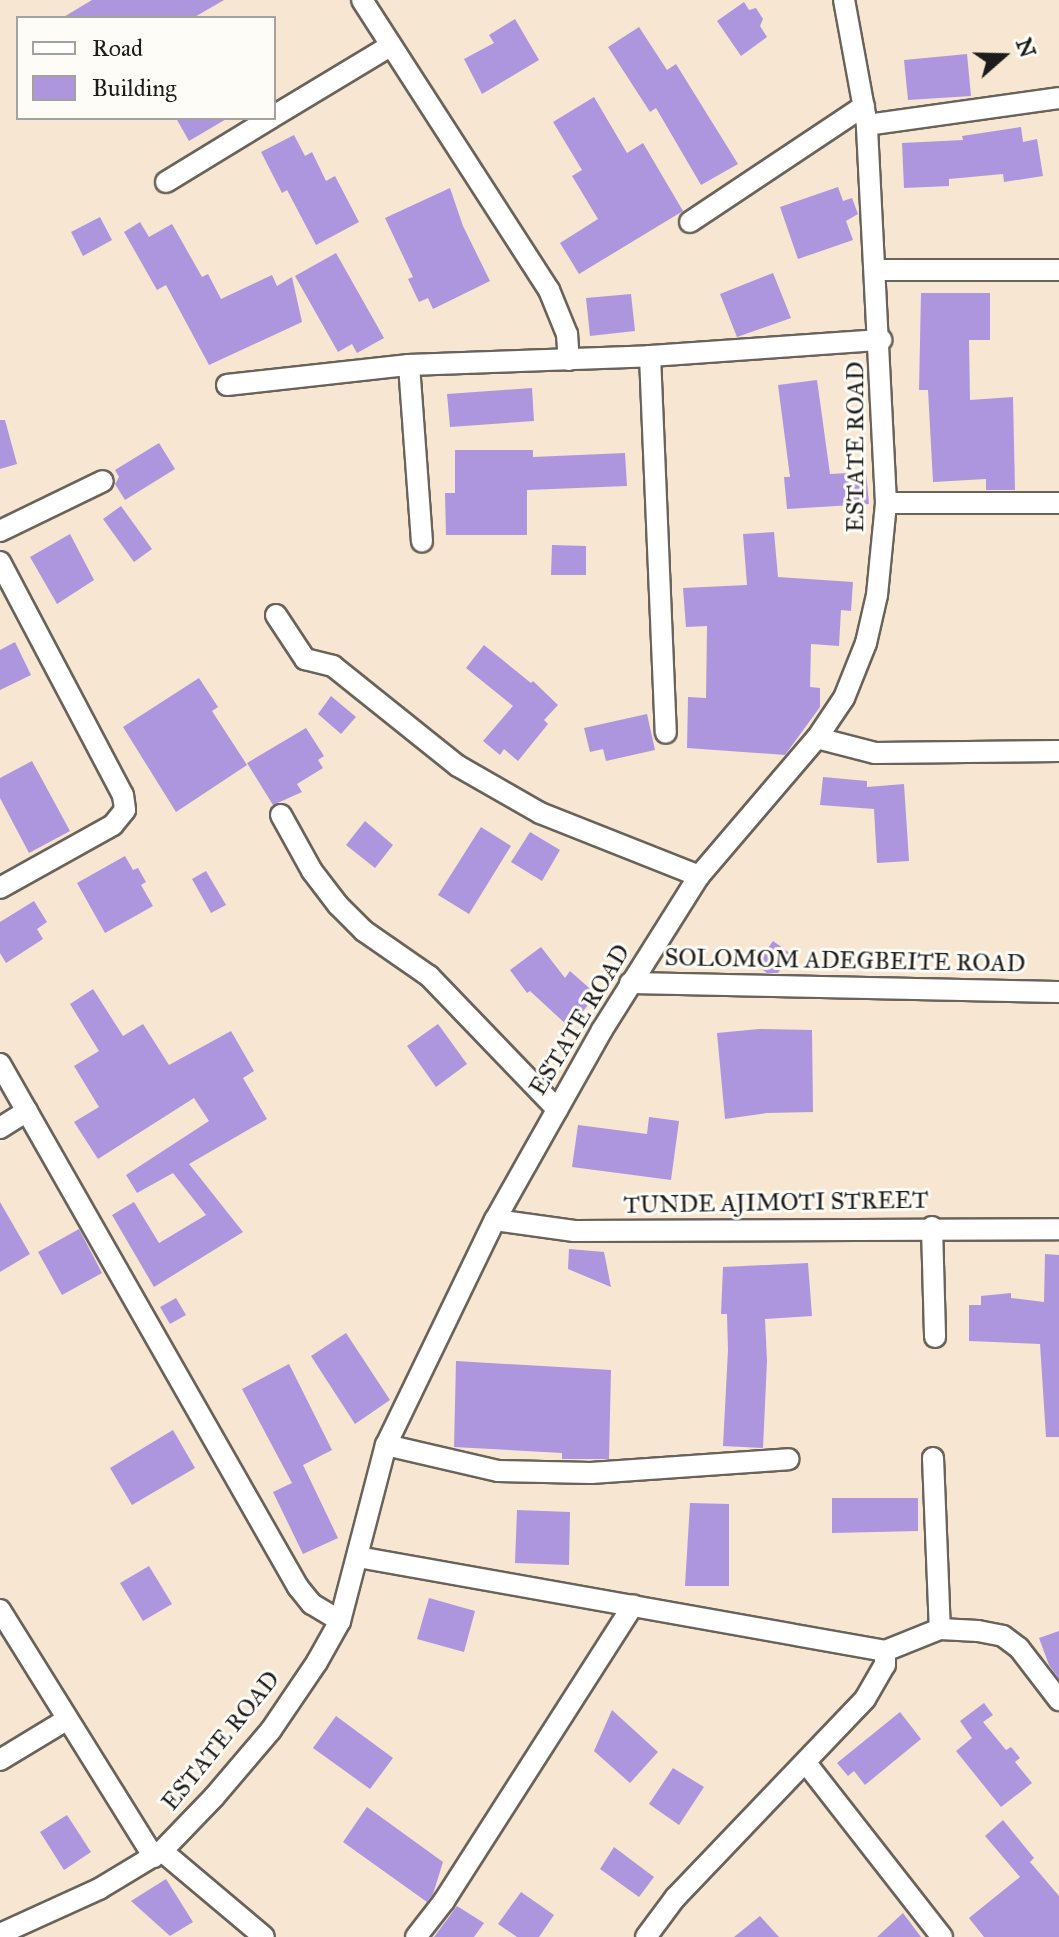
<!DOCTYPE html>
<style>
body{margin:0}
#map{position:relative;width:1059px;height:1937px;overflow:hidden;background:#f7e6d1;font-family:"IM FELL Great Primer",serif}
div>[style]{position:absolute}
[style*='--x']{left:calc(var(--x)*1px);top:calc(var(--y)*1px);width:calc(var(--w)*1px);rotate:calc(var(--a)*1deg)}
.building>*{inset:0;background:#ad96de}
.roads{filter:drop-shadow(2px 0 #69635b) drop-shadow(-2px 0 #69635b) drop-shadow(0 2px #69635b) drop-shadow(0 -2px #69635b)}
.minor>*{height:20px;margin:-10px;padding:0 10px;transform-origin:10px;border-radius:10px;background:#fff}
span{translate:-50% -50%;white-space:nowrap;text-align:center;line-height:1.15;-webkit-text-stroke:6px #fdfcf7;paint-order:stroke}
.street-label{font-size:24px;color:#1c1c1c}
.legend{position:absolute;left:16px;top:16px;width:260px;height:104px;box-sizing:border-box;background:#fdfcf7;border:2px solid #a3a29f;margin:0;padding:10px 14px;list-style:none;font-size:24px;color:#1c1c1c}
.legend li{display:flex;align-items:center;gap:16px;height:40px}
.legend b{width:40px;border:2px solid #a3a29f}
.north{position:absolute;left:963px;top:16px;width:80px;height:80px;-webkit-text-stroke:6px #fdfcf7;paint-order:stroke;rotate:70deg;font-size:22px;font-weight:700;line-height:32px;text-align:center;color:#1c1c1c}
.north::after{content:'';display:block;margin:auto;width:28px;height:36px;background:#1c1c1c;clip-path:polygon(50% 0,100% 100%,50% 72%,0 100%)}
</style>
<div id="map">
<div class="building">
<div style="clip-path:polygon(92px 0,224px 0,193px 18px,62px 18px)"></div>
<div style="clip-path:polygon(744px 2px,749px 10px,756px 8px,763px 19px,760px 26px,767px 37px,741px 56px,717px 21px)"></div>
<div style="clip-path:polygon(515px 19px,539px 60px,482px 94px,464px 59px,494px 43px,489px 35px)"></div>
<div style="clip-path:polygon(639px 27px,667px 70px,676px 64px,738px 164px,701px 185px,656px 108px,650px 112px,608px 47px)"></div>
<div style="clip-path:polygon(967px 54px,971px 96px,908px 100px,904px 60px)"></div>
<div style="clip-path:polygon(594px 97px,627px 153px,643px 143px,683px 211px,579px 274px,560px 243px,598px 219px,572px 176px,582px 170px,553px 122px)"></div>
<div style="clip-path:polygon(176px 118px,228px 118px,189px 141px)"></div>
<div style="clip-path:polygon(1021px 127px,1023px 142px,1037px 139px,1043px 176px,1004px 182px,1003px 174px,949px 179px,949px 186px,904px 188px,902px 143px,963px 140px,962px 136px)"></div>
<div style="clip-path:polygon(294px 135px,305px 156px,312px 152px,326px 181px,335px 176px,359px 222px,316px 245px,287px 190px,282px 193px,261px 152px)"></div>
<div style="clip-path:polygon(838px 187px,843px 201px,852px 198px,858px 214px,846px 221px,853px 240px,798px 259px,780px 207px)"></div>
<div style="clip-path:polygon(450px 188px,463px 226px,490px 281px,433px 309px,428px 298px,419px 302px,408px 279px,413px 277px,385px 218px)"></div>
<div style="clip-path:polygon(100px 217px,112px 240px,83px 256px,71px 232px)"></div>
<div style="clip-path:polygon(140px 222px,149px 237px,172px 224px,202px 277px,208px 274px,221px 299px,272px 275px,277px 286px,292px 277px,302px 322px,209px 365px,166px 285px,157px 290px,124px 232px)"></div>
<div style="clip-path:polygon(336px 253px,384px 338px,357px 353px,352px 344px,338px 352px,295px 276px)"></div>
<div style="clip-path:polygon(773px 273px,791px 318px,737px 337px,720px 294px)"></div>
<div style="clip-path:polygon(921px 293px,990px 293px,990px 340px,969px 340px,970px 400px,1013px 397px,1015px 490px,986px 490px,986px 479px,933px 482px,928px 390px,919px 390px)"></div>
<div style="clip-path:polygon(631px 294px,635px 331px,590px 336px,586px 298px)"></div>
<div style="clip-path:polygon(817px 380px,830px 474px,866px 472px,869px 504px,787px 509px,784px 477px,790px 477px,778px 385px)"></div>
<div style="clip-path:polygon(532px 388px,534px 421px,450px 427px,447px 394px)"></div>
<div style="clip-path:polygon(0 420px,5px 420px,17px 464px,0 469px)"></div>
<div style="clip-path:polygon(159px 443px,175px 469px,125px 500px,115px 484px,119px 477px,115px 470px)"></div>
<div style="clip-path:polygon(455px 450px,533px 450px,533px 457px,625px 453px,627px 486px,527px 490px,527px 535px,446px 535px,445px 493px,455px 493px)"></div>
<div style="clip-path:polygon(121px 506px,152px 549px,134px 562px,103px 519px)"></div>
<div style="clip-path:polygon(774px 532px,778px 577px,853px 582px,851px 611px,841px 610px,839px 646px,811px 644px,810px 687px,820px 688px,820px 707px,785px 755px,687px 748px,688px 697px,706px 698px,707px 626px,686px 627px,683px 588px,747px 585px,743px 534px)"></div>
<div style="clip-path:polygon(70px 534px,94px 580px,57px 604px,30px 557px)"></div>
<div style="clip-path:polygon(552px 545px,586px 546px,586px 575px,551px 575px)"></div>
<div style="clip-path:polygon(15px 642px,31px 675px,0 690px,0 650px)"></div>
<div style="clip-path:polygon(484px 645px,531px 683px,533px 681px,558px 705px,544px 720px,548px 724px,518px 761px,504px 749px,500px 755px,483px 741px,513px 706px,466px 668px)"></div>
<div style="clip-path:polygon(199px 678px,218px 707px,212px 711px,247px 765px,176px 812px,123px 727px)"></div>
<div style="clip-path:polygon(331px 696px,356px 717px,341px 734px,318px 714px)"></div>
<div style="clip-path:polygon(647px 714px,655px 750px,606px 761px,603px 749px,590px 752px,584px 728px)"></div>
<div style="clip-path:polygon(306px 728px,324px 756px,318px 760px,323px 768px,297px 784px,302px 792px,273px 805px,247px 763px)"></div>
<div style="clip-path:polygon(32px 761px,70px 831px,29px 853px,0 798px,0 778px)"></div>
<div style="clip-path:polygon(823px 777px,867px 781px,867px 787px,904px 784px,909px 861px,877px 863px,874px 809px,820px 805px)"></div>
<div style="clip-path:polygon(365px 821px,393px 845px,375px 868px,346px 845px)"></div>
<div style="clip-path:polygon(481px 827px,511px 846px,469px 914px,438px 895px)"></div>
<div style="clip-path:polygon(530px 832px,560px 850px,542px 881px,511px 862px)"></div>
<div style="clip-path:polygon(125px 856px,133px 870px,138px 868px,146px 882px,141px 885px,153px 906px,105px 933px,77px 883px)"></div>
<div style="clip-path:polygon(206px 871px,226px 905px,211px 913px,192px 879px)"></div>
<div style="clip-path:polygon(34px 901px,47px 922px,37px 929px,43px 939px,6px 963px,0 953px,0 922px)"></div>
<div style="clip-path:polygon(773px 941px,791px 954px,778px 973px,767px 973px,756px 965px)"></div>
<div style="clip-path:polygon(541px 947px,565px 978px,570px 971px,597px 995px,569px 1027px,530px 991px,527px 993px,510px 970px)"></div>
<div style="clip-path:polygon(93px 989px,123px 1036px,143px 1024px,169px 1065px,231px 1031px,254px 1071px,243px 1078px,267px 1119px,189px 1164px,243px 1232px,154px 1287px,112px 1215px,134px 1202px,159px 1243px,206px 1215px,173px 1173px,137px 1193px,126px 1175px,209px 1121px,194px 1098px,98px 1159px,74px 1122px,99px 1107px,74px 1066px,99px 1051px,70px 1004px)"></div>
<div style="clip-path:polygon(438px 1024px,467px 1064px,436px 1087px,407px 1046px)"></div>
<div style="clip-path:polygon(759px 1029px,812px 1030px,813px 1112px,767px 1113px,725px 1119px,717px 1033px)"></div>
<div style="clip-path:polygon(649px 1117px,679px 1121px,671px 1180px,572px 1167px,578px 1125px,647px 1134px)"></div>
<div style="clip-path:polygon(0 1202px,30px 1254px,0 1272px)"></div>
<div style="clip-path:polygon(79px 1229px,102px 1273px,62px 1295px,38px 1252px)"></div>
<div style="clip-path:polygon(569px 1249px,604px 1252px,611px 1287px,568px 1269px)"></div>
<div style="clip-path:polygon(1045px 1254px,1059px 1255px,1059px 1437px,1046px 1437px,1040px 1344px,969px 1341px,969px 1305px,981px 1305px,981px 1296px,1011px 1293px,1011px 1298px,1044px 1302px)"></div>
<div style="clip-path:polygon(808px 1263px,812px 1316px,765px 1319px,767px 1361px,763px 1448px,723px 1446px,728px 1350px,727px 1314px,721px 1314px,723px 1267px)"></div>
<div style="clip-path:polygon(176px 1298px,186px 1315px,170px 1324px,160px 1307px)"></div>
<div style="clip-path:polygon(346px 1333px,390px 1400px,355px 1424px,311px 1356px)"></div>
<div style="clip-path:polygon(456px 1361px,611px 1370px,609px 1459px,562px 1459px,562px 1453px,454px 1447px)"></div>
<div style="clip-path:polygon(289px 1364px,332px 1450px,303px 1465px,338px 1538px,303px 1554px,273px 1492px,292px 1483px,242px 1389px)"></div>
<div style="clip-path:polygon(173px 1430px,195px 1468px,132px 1505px,110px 1468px)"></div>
<div style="clip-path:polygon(832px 1498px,918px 1498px,918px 1531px,832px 1533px)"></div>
<div style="clip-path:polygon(690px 1503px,729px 1504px,729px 1586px,685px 1586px)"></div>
<div style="clip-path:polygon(517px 1510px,570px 1512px,569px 1565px,515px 1563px)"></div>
<div style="clip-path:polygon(149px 1566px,172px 1604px,143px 1621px,120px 1583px)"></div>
<div style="clip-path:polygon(429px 1598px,475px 1611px,464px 1652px,417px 1639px)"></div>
<div style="clip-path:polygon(1059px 1631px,1059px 1679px,1049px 1665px,1039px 1638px)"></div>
<div style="clip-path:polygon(984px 1703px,993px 1715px,983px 1722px,1006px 1750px,1011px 1747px,1020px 1758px,1015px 1762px,1032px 1783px,1001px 1807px,956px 1751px,972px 1738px,960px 1721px)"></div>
<div style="clip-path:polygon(612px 1710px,658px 1752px,630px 1783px,594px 1751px)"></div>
<div style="clip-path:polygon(900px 1712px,921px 1739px,865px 1785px,854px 1771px,848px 1776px,837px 1763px)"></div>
<div style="clip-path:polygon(336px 1716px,393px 1758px,370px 1789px,313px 1748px)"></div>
<div style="clip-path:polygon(673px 1768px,704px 1787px,679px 1825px,649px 1804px)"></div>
<div style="clip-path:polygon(367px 1807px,443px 1862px,433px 1894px,427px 1902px,343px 1842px)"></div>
<div style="clip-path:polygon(67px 1815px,91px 1852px,64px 1870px,40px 1832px)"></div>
<div style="clip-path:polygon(1003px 1820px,1034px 1858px,1030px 1862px,1059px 1896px,1059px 1937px,984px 1937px,969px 1918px,1020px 1877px,985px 1836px)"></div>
<div style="clip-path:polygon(614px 1847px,654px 1877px,639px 1897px,600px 1869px)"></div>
<div style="clip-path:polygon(166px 1879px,193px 1922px,170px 1936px,131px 1901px)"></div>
<div style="clip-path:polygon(521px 1892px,554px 1915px,539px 1937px,517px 1937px,498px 1924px)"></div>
<div style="clip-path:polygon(457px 1906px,484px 1923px,474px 1937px,434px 1937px)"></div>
<div style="clip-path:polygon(903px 1913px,921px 1937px,877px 1937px)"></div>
<div style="clip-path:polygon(760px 1916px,779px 1937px,734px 1937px)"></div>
</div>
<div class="roads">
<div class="minor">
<div style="--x:362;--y:0;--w:345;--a:57.2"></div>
<div style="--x:549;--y:290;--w:48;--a:67.8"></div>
<div style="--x:567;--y:334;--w:26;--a:86"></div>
<div style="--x:274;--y:116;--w:135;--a:-31.1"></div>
<div style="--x:867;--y:125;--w:194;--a:-8"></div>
<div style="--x:166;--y:182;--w:123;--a:-31.4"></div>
<div style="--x:690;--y:222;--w:209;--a:-33.7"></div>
<div style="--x:876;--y:270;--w:183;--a:0"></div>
<div style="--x:650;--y:356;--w:377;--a:87.6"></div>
<div style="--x:409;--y:365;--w:177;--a:85.8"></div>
<div style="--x:227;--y:385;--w:183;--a:-6.3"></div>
<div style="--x:409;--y:365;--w:241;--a:-2.1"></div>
<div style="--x:650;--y:356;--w:232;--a:-4"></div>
<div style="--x:886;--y:503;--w:173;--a:0"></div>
<div style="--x:0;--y:531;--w:114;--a:-25.9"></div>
<div style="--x:0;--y:562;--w:263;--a:62.2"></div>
<div style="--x:123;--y:795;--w:15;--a:82"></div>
<div style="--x:125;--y:810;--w:19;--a:129"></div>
<div style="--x:113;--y:825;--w:129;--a:150.9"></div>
<div style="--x:276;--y:615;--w:53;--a:56.6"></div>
<div style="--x:305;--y:659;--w:29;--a:14"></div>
<div style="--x:333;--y:666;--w:160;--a:38.7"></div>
<div style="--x:458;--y:766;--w:95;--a:29.8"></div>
<div style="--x:540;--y:813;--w:171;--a:21.6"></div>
<div style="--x:817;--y:738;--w:60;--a:14.5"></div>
<div style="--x:875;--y:753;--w:184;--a:-0.6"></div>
<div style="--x:281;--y:815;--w:64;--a:61"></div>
<div style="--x:312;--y:871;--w:43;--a:52.6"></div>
<div style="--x:338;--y:905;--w:37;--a:45"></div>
<div style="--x:364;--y:931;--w:79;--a:34.7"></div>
<div style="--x:429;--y:976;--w:185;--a:46.1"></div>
<div style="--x:630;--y:983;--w:429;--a:1.2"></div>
<div style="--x:0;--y:1064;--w:602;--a:60.33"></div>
<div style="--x:298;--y:1587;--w:22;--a:51"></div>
<div style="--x:312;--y:1604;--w:33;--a:31"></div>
<div style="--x:0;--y:1128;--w:32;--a:-32"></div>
<div style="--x:495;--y:1220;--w:80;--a:7.9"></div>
<div style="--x:574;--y:1231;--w:485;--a:-0.2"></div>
<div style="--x:932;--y:1227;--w:110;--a:88.4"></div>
<div style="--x:386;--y:1445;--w:115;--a:13.1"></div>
<div style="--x:498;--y:1471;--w:93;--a:1.2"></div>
<div style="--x:591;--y:1473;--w:198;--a:-4"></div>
<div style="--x:933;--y:1458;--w:171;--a:87.7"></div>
<div style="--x:358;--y:1557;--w:535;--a:10.11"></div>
<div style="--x:885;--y:1651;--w:59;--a:-21.8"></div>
<div style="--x:940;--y:1629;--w:38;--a:3"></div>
<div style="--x:978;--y:1631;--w:25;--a:11"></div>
<div style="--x:1003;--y:1636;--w:20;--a:37"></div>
<div style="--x:1019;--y:1648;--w:66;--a:52.4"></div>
<div style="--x:0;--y:1610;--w:291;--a:58.1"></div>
<div style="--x:0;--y:1760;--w:77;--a:-31.2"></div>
<div style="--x:806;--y:1763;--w:221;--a:52"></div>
<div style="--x:162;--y:1851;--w:133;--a:40.1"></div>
<div style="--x:0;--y:1934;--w:109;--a:-24.4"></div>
<div style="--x:99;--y:1889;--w:74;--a:-31.1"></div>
<div style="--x:162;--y:1851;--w:75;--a:-46.1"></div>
<div style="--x:214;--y:1797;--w:88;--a:-49.6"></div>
<div style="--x:271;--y:1730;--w:82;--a:-55.9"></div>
<div style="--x:317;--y:1662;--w:47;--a:-60.7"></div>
<div style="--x:340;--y:1621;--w:182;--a:-75.4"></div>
<div style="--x:386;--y:1445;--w:250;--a:-64.2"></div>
<div style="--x:495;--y:1220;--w:218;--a:-60.6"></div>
<div style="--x:602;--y:1030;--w:182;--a:-57.8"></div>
<div style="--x:699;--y:876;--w:182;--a:-49.5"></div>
<div style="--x:817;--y:738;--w:48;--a:-56"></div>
<div style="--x:844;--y:698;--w:59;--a:-68.2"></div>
<div style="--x:866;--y:643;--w:49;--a:-77.1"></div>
<div style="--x:877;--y:595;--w:92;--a:-84.4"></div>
<div style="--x:886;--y:503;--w:378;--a:-92.9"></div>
<div style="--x:867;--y:125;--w:127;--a:-100.4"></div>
<div style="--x:416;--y:1937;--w:46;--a:-52.1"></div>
<div style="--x:444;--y:1901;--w:351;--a:-57.4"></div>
<div style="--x:646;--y:1937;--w:49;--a:-53.4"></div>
<div style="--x:675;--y:1898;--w:275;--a:-46.3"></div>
<div style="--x:865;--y:1699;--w:39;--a:-60"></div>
<div style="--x:885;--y:1665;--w:14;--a:-90"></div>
</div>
</div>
<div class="street-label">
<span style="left:856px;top:447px;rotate:-90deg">ESTATE ROAD</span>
<span style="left:845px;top:961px;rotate:1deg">SOLOMOM ADEGBEITE ROAD</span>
<span style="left:580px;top:1020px;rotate:-59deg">ESTATE ROAD</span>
<span style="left:776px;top:1203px;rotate:-1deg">TUNDE AJIMOTI STREET</span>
<span style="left:221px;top:1741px;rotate:-51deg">ESTATE ROAD</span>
</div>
<ul class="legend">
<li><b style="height:10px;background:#fff"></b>Road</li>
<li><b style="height:22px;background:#ad96de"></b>Building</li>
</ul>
<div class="north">N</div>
</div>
